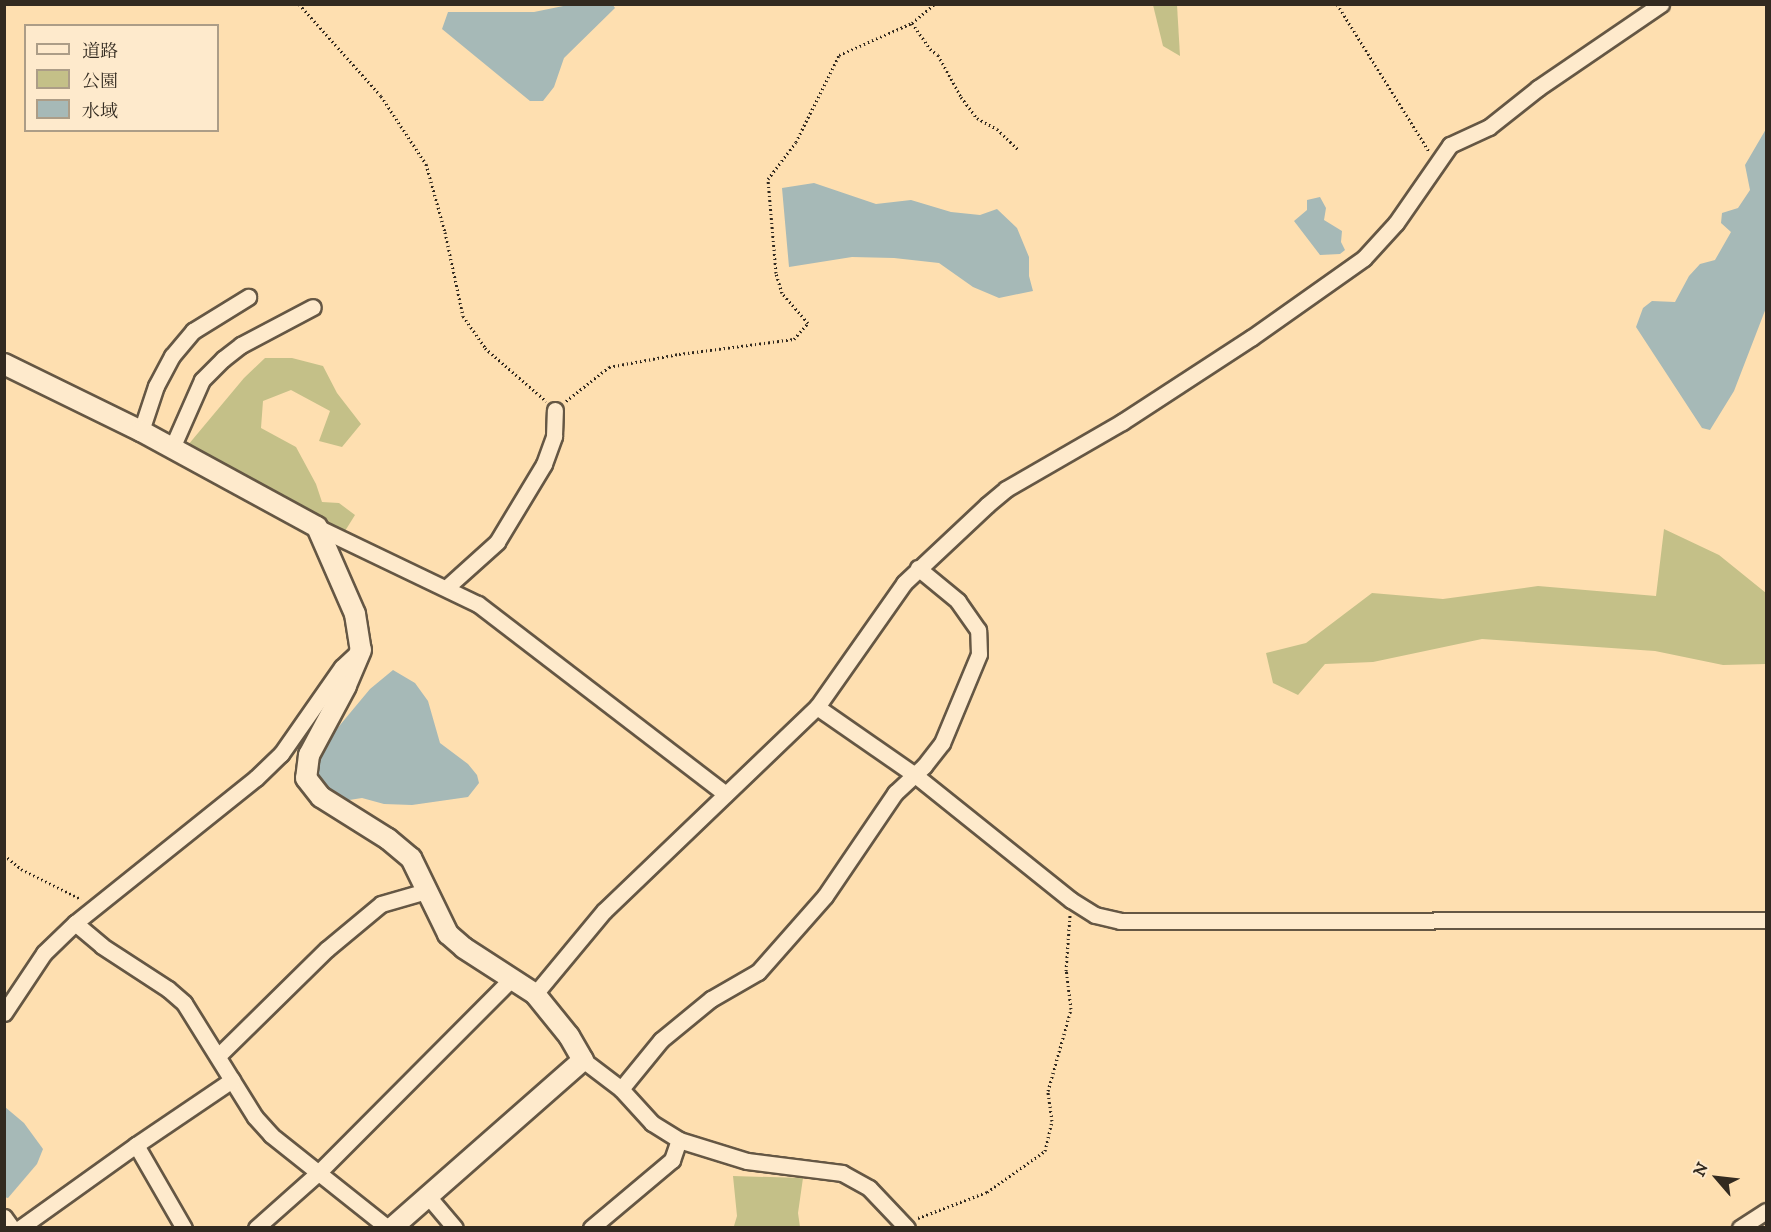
<!DOCTYPE html>
<meta charset="utf-8">
<style>
body{margin:0}
#map{position:relative;width:1771px;height:1232px;overflow:hidden;background:#fedfb0;font-family:"IM FELL DW Pica","Noto Serif JP",serif}
div>[style]{position:absolute}
[style*='--x']{left:calc(var(--x)*1px);top:calc(var(--y)*1px);width:calc(var(--w)*1px);rotate:calc(var(--a)*1deg)}
.green>*{inset:0;background:#c4c088}
.water>*{inset:0;background:#a6b9b7}
.path>*{height:3px;margin-top:-1.5px;transform-origin:0;background:repeating-linear-gradient(90deg,#322a20 0 1.5px,transparent 0 4.5px)}
.roads{filter:drop-shadow(2px 0 #655744) drop-shadow(-2px 0 #655744) drop-shadow(0 2px #655744) drop-shadow(0 -2px #655744)}
.minor>*{height:15px;margin:-7.5px;padding:0 7.5px;transform-origin:7.5px;border-radius:7.5px;background:#feeacc}
.tertiary>*{height:20px;margin:-10px;padding:0 10px;transform-origin:10px;border-radius:10px;background:#feeacc}
span{translate:-50% -50%;white-space:nowrap;text-align:center;line-height:1.15;-webkit-text-stroke:5px #feeacc;paint-order:stroke}
.frame{position:absolute;inset:0;border:6px solid #322a20;pointer-events:none}
.legend{position:absolute;left:24px;top:24px;width:195px;height:108px;box-sizing:border-box;background:#feeacc;border:2px solid #ac9d87;margin:0;padding:8px 10px;list-style:none;font-size:18px;color:#322a20}
.legend li{display:flex;align-items:center;gap:12px;height:30px}
.legend b{width:30px;border:2px solid #ac9d87}
.north{position:absolute;left:1687px;top:1148px;width:60px;height:60px;-webkit-text-stroke:4px #feeacc;paint-order:stroke;rotate:298deg;font-size:16px;font-weight:700;line-height:24px;text-align:center;color:#322a20}
.north::after{content:'';display:block;margin:auto;width:21px;height:27px;background:#322a20;clip-path:polygon(50% 0,100% 100%,50% 72%,0 100%)}
</style>
<div id="map">
<div class="green">
<div style="clip-path:polygon(1153px 5px,1177px 5px,1180px 56px,1163px 46px)"></div>
<div style="clip-path:polygon(265px 358px,292px 358px,323px 366px,337px 393px,361px 424px,342px 447px,319px 441px,330px 411px,291px 390px,263px 401px,261px 428px,296px 447px,316px 484px,322px 502px,339px 503px,355px 515px,345px 531px,322px 522px,188px 445px,244px 378px)"></div>
<div style="clip-path:polygon(1664px 529px,1719px 555px,1766px 593px,1766px 664px,1723px 665px,1655px 651px,1482px 639px,1373px 662px,1325px 664px,1298px 695px,1273px 683px,1266px 653px,1306px 643px,1372px 593px,1443px 599px,1538px 586px,1656px 596px)"></div>
<div style="clip-path:polygon(733px 1176px,803px 1178px,798px 1213px,800px 1227px,729px 1227px,734px 1226px,737px 1216px)"></div>
</div>
<div class="water">
<div style="clip-path:polygon(573px 4px,613px 5px,615px 8px,564px 58px,554px 87px,543px 101px,530px 101px,442px 29px,448px 12px,534px 12px)"></div>
<div style="clip-path:polygon(1766px 129px,1766px 308px,1734px 391px,1710px 430px,1702px 428px,1636px 327px,1643px 308px,1652px 301px,1675px 302px,1689px 276px,1700px 264px,1715px 260px,1731px 232px,1721px 223px,1722px 213px,1738px 208px,1750px 190px,1745px 165px)"></div>
<div style="clip-path:polygon(814px 183px,876px 204px,911px 200px,951px 212px,980px 215px,997px 209px,1017px 228px,1029px 257px,1029px 276px,1033px 291px,999px 298px,973px 287px,939px 263px,894px 258px,852px 257px,789px 267px,782px 188px)"></div>
<div style="clip-path:polygon(1320px 197px,1326px 208px,1324px 220px,1342px 231px,1341px 242px,1345px 250px,1340px 254px,1320px 255px,1294px 221px,1307px 210px,1307px 200px)"></div>
<div style="clip-path:polygon(393px 670px,415px 683px,428px 701px,440px 743px,468px 764px,477px 775px,479px 783px,468px 797px,412px 805px,384px 804px,362px 798px,343px 801px,323px 788px,317px 780px,315px 766px,335px 731px,370px 689px)"></div>
<div style="clip-path:polygon(5px 1107px,24px 1123px,43px 1149px,37px 1164px,8px 1198px,4px 1197px)"></div>
</div>
<div class="path">
<div style="--x:299;--y:4;--w:123;--a:48.3"></div>
<div style="--x:381;--y:96;--w:82;--a:56.5"></div>
<div style="--x:426;--y:164;--w:71;--a:74.4"></div>
<div style="--x:445;--y:232;--w:86;--a:77.9"></div>
<div style="--x:463;--y:316;--w:39;--a:55"></div>
<div style="--x:485;--y:348;--w:81;--a:41"></div>
<div style="--x:1337;--y:4;--w:173;--a:58"></div>
<div style="--x:912;--y:23;--w:32;--a:55"></div>
<div style="--x:930;--y:49;--w:10;--a:37"></div>
<div style="--x:938;--y:55;--w:48;--a:61.3"></div>
<div style="--x:961;--y:97;--w:26;--a:53"></div>
<div style="--x:977;--y:118;--w:23;--a:29"></div>
<div style="--x:997;--y:129;--w:30;--a:44"></div>
<div style="--x:566;--y:401;--w:55;--a:-38.3"></div>
<div style="--x:609;--y:367;--w:71;--a:-10.5"></div>
<div style="--x:679;--y:354;--w:116;--a:-7.4"></div>
<div style="--x:794;--y:339;--w:21;--a:-49"></div>
<div style="--x:808;--y:323;--w:40;--a:-131"></div>
<div style="--x:782;--y:293;--w:21;--a:-107"></div>
<div style="--x:776;--y:273;--w:94;--a:-94.9"></div>
<div style="--x:768;--y:179;--w:46;--a:-52.9"></div>
<div style="--x:796;--y:142;--w:97;--a:-63.7"></div>
<div style="--x:839;--y:55;--w:80;--a:-23.7"></div>
<div style="--x:912;--y:23;--w:30;--a:-40"></div>
<div style="--x:4;--y:855;--w:22;--a:39"></div>
<div style="--x:21;--y:869;--w:67;--a:26.6"></div>
<div style="--x:918;--y:1218;--w:74;--a:-20.6"></div>
<div style="--x:987;--y:1192;--w:71;--a:-35.3"></div>
<div style="--x:1045;--y:1151;--w:31;--a:-77"></div>
<div style="--x:1052;--y:1121;--w:30;--a:-98"></div>
<div style="--x:1048;--y:1091;--w:85;--a:-74.3"></div>
<div style="--x:1071;--y:1009;--w:38;--a:-97"></div>
<div style="--x:1066;--y:971;--w:56;--a:-85.9"></div>
</div>
<div class="roads">
<div class="minor">
<div style="--x:141;--y:431;--w:47;--a:-71.6"></div>
<div style="--x:156;--y:386;--w:34;--a:-62"></div>
<div style="--x:172;--y:356;--w:33;--a:-50"></div>
<div style="--x:193;--y:331;--w:65;--a:-31.7"></div>
<div style="--x:172;--y:448;--w:74;--a:-66.2"></div>
<div style="--x:202;--y:380;--w:30;--a:-45"></div>
<div style="--x:223;--y:359;--w:23;--a:-38"></div>
<div style="--x:241;--y:345;--w:81;--a:-27.8"></div>
<div style="--x:317;--y:527;--w:178;--a:25.6"></div>
<div style="--x:478;--y:604;--w:312;--a:37.5"></div>
<div style="--x:446;--y:588;--w:69;--a:-42"></div>
<div style="--x:497;--y:542;--w:91;--a:-58.9"></div>
<div style="--x:544;--y:464;--w:30;--a:-70"></div>
<div style="--x:554;--y:436;--w:26;--a:-88"></div>
<div style="--x:817;--y:707;--w:119;--a:34.8"></div>
<div style="--x:915;--y:775;--w:200;--a:38.7"></div>
<div style="--x:1071;--y:900;--w:28;--a:32"></div>
<div style="--x:1095;--y:915;--w:26;--a:13"></div>
<div style="--x:1120;--y:921;--w:646;--a:-0.09"></div>
<div style="--x:75;--y:923;--w:35;--a:40"></div>
<div style="--x:102;--y:946;--w:79;--a:33.1"></div>
<div style="--x:168;--y:989;--w:21;--a:41"></div>
<div style="--x:184;--y:1003;--w:134;--a:58.1"></div>
<div style="--x:255;--y:1117;--w:24;--a:48"></div>
<div style="--x:271;--y:1135;--w:149;--a:38.5"></div>
<div style="--x:535;--y:994;--w:108;--a:-50.3"></div>
<div style="--x:604;--y:911;--w:295;--a:-43.8"></div>
<div style="--x:817;--y:707;--w:151;--a:-54.9"></div>
<div style="--x:904;--y:583;--w:114;--a:-43.2"></div>
<div style="--x:987;--y:505;--w:25;--a:-40"></div>
<div style="--x:1006;--y:489;--w:134;--a:-30"></div>
<div style="--x:1122;--y:422;--w:154;--a:-33.1"></div>
<div style="--x:1251;--y:338;--w:138;--a:-35.3"></div>
<div style="--x:1364;--y:258;--w:47;--a:-47.6"></div>
<div style="--x:1396;--y:223;--w:95;--a:-55.3"></div>
<div style="--x:1450;--y:145;--w:43;--a:-24.8"></div>
<div style="--x:1489;--y:127;--w:63;--a:-38.5"></div>
<div style="--x:1538;--y:88;--w:149;--a:-34.3"></div>
<div style="--x:4;--y:1013;--w:72;--a:-56.3"></div>
<div style="--x:44;--y:953;--w:43;--a:-44.1"></div>
<div style="--x:75;--y:923;--w:232;--a:-38.7"></div>
<div style="--x:256;--y:778;--w:35;--a:-44"></div>
<div style="--x:281;--y:754;--w:106;--a:-55"></div>
<div style="--x:342;--y:667;--w:22;--a:-43"></div>
<div style="--x:219;--y:1055;--w:151;--a:-44.5"></div>
<div style="--x:327;--y:949;--w:70;--a:-39.8"></div>
<div style="--x:381;--y:904;--w:47;--a:-16.1"></div>
<div style="--x:583;--y:1060;--w:48;--a:37.3"></div>
<div style="--x:621;--y:1089;--w:46;--a:47.6"></div>
<div style="--x:652;--y:1123;--w:32;--a:32"></div>
<div style="--x:679;--y:1140;--w:71;--a:17.2"></div>
<div style="--x:747;--y:1161;--w:96;--a:7.2"></div>
<div style="--x:842;--y:1173;--w:31;--a:29"></div>
<div style="--x:869;--y:1188;--w:55;--a:46.5"></div>
<div style="--x:621;--y:1089;--w:63;--a:-50.8"></div>
<div style="--x:661;--y:1040;--w:65;--a:-39.4"></div>
<div style="--x:711;--y:999;--w:54;--a:-29.9"></div>
<div style="--x:758;--y:972;--w:101;--a:-48.6"></div>
<div style="--x:825;--y:896;--w:125;--a:-55.8"></div>
<div style="--x:895;--y:793;--w:40;--a:-43"></div>
<div style="--x:924;--y:766;--w:29;--a:-52"></div>
<div style="--x:942;--y:743;--w:96;--a:-67.4"></div>
<div style="--x:979;--y:654;--w:24;--a:-92"></div>
<div style="--x:978;--y:630;--w:35;--a:-125"></div>
<div style="--x:958;--y:601;--w:52;--a:-140.5"></div>
<div style="--x:136;--y:1145;--w:96;--a:60"></div>
<div style="--x:427;--y:1195;--w:43;--a:49.7"></div>
<div style="--x:4;--y:1217;--w:14;--a:54"></div>
<div style="--x:20;--y:1228;--w:143;--a:-35.6"></div>
<div style="--x:136;--y:1145;--w:116;--a:-34.1"></div>
<div style="--x:256;--y:1228;--w:83;--a:-41.6"></div>
<div style="--x:318;--y:1173;--w:274;--a:-45.1"></div>
<div style="--x:591;--y:1228;--w:106;--a:-40"></div>
<div style="--x:672;--y:1160;--w:21;--a:-71"></div>
<div style="--x:1740;--y:1228;--w:31;--a:-33"></div>
</div>
<div class="tertiary">
<div style="--x:4;--y:364;--w:153;--a:26.1"></div>
<div style="--x:141;--y:431;--w:200;--a:28.6"></div>
<div style="--x:317;--y:527;--w:95;--a:66.4"></div>
<div style="--x:355;--y:614;--w:36;--a:81"></div>
<div style="--x:361;--y:650;--w:39;--a:113"></div>
<div style="--x:346;--y:686;--w:78;--a:118.2"></div>
<div style="--x:309;--y:755;--w:23;--a:97"></div>
<div style="--x:306;--y:778;--w:24;--a:52"></div>
<div style="--x:321;--y:797;--w:79;--a:32.1"></div>
<div style="--x:388;--y:839;--w:30;--a:40"></div>
<div style="--x:411;--y:858;--w:85;--a:64"></div>
<div style="--x:448;--y:934;--w:21;--a:41"></div>
<div style="--x:464;--y:948;--w:85;--a:32.9"></div>
<div style="--x:535;--y:994;--w:54;--a:51"></div>
<div style="--x:569;--y:1036;--w:28;--a:60"></div>
<div style="--x:583;--y:1060;--w:254;--a:138.7"></div>
</div>
</div>
<div class="frame"></div>
<ul class="legend">
<li><b style="height:8px;background:#feeacc"></b>道路</li>
<li><b style="height:16px;background:#c4c088"></b>公園</li>
<li><b style="height:16px;background:#a6b9b7"></b>水域</li>
</ul>
<div class="north">N</div>
</div>
